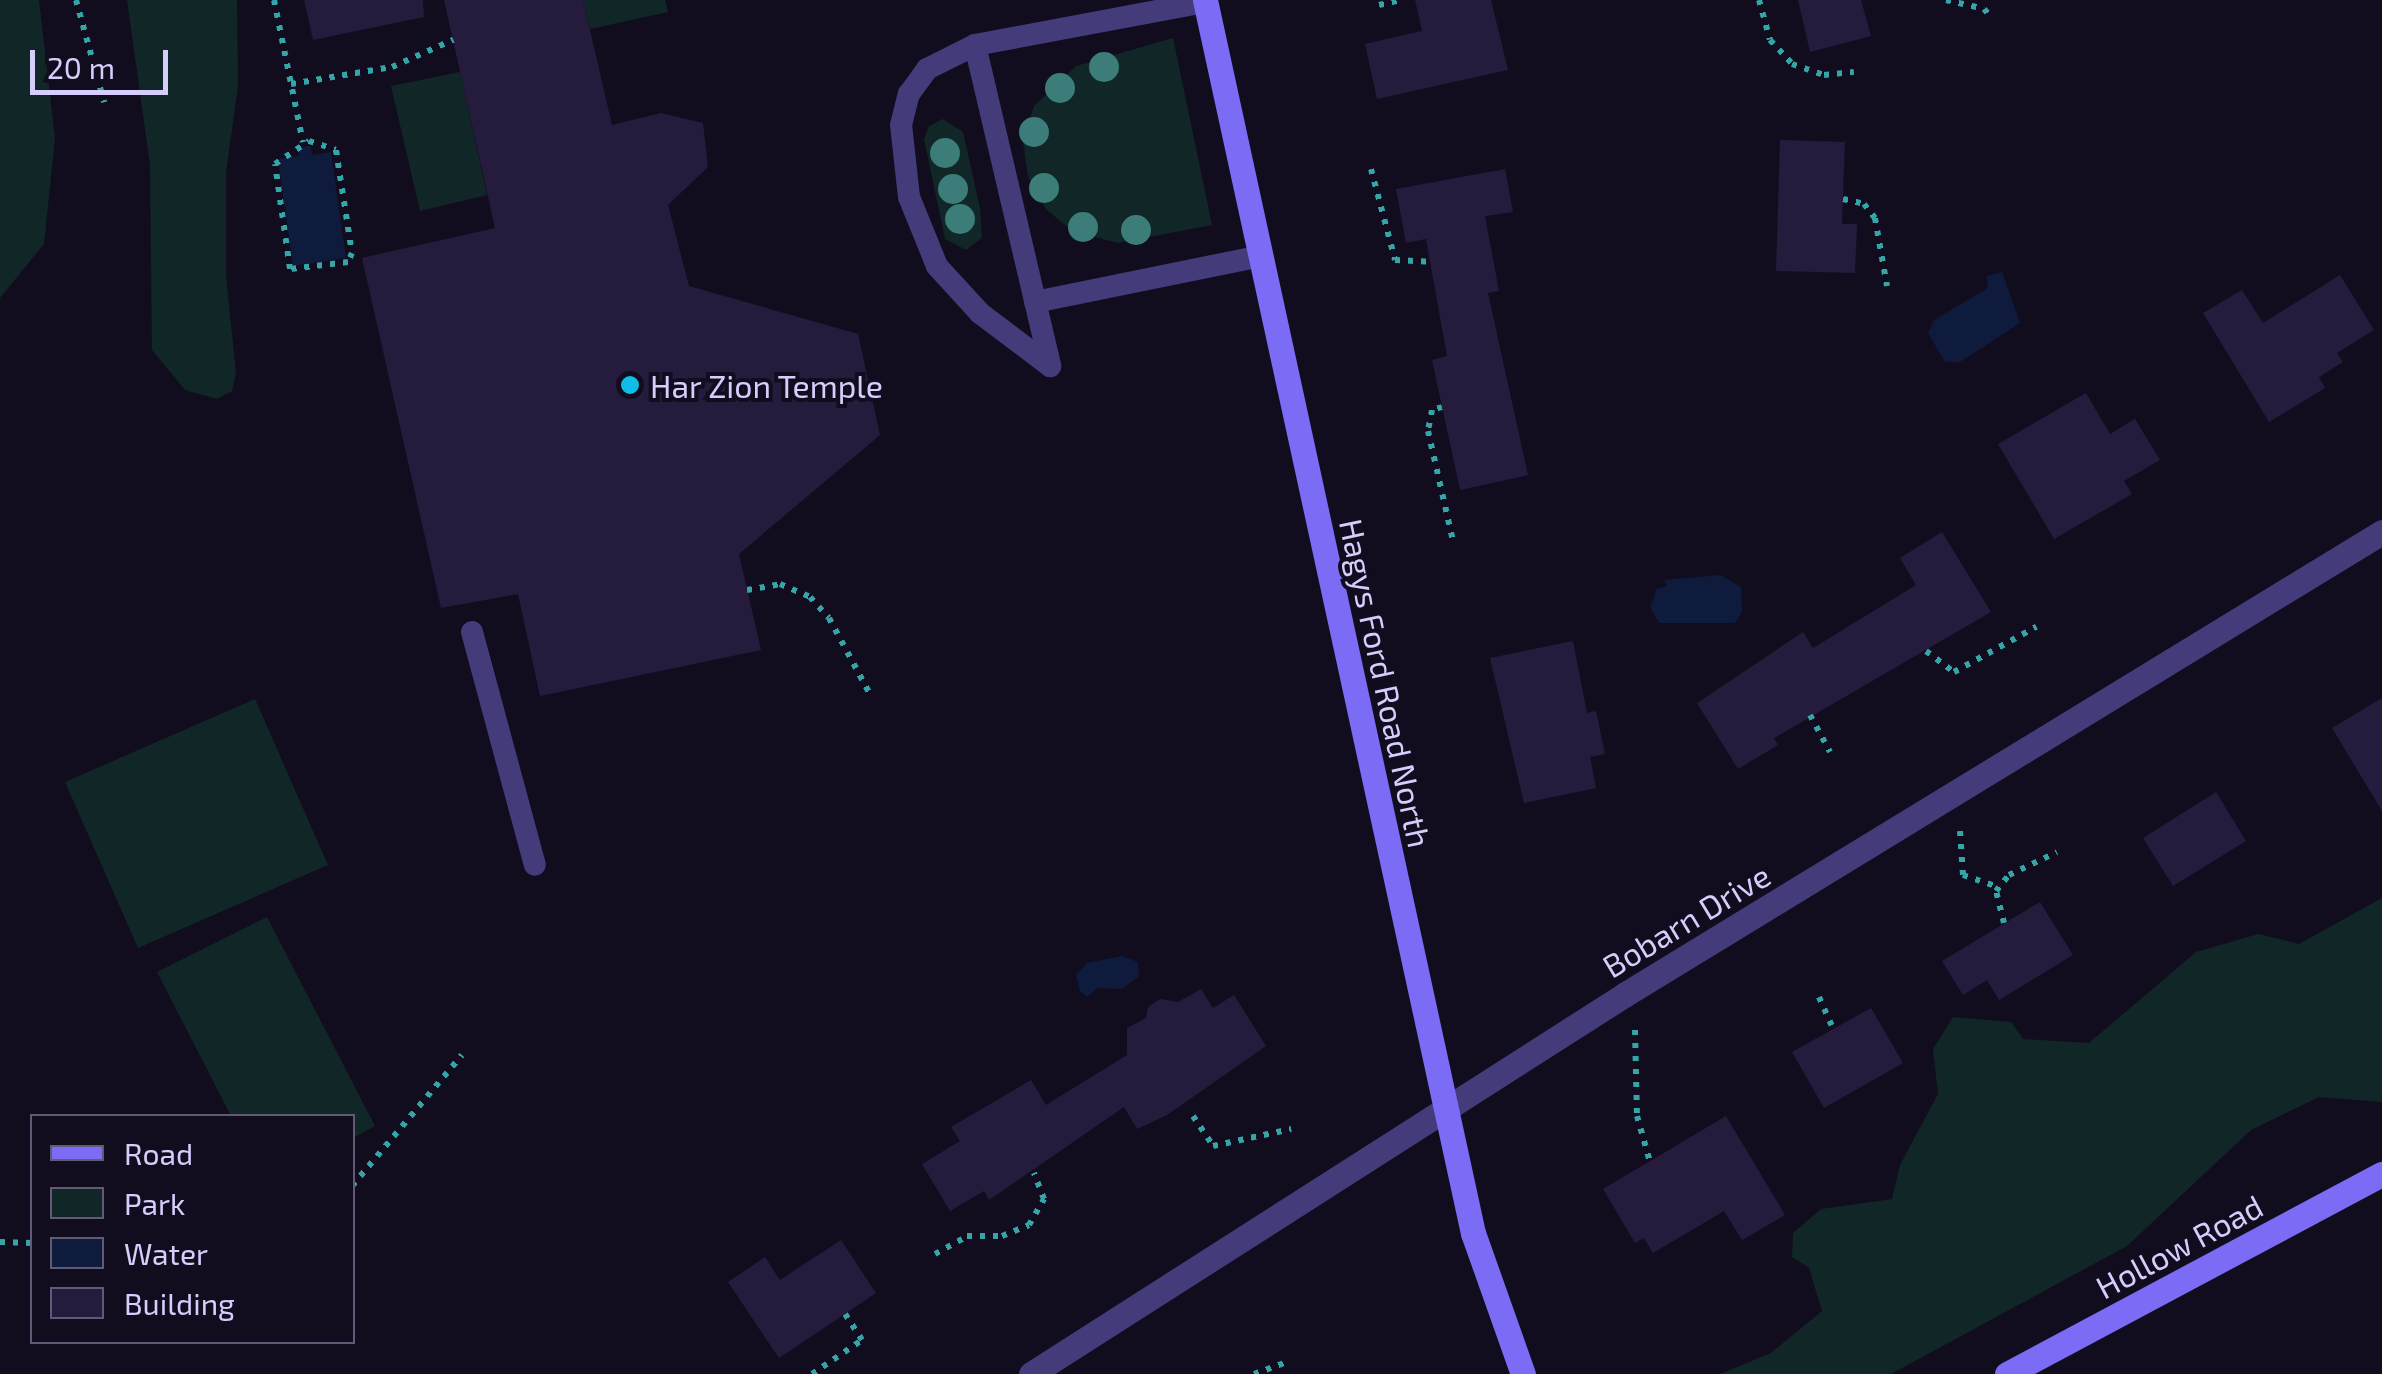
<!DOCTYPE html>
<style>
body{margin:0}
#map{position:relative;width:2382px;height:1374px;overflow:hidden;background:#120d1e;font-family:"Exo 2",sans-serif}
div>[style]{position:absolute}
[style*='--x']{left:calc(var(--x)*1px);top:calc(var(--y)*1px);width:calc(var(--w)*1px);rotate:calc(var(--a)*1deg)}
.green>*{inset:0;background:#112627}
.water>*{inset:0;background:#0e1b3c}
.building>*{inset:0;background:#251b3d}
.path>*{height:6px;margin-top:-3px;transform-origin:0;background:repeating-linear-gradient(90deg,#35a5a8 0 5px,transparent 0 13px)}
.lane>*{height:22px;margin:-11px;padding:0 11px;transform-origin:11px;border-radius:11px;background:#433b7a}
.street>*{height:25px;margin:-12.5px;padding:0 12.5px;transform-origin:12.5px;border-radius:12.5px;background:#433b7a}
.secondary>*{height:25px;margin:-12.5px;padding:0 12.5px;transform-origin:12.5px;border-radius:12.5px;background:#7b6bf5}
.trees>*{width:30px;height:30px;margin:-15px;border-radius:50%;background:#3c7c79}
.dots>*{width:28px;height:28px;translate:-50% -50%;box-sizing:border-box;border:5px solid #120d1e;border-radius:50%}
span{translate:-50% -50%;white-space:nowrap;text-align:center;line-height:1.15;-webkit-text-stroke:8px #120d1e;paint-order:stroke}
.poi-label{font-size:32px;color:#d7cdfc}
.left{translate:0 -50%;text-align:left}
.street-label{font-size:32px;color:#d7cdfc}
.legend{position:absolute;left:30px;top:1114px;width:325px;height:230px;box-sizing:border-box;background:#120d1e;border:2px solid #615a77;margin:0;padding:12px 18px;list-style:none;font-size:30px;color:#d7cdfc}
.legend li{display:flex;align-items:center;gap:20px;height:50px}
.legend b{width:50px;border:2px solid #615a77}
.scale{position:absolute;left:30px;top:50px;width:138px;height:45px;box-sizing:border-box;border:5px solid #d7cdfc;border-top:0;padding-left:12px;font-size:30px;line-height:35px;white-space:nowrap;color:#d7cdfc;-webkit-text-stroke:8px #120d1e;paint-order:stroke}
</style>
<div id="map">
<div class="green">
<div style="clip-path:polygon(0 0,39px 0,55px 138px,44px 244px,0 298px)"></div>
<div style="clip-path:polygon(127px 0,237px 0,238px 86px,226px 172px,226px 277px,236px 373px,232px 391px,217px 399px,185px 390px,152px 350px,150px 165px)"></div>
<div style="clip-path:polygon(583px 0,665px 0,668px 12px,590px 29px)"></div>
<div style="clip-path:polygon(1173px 38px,1212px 225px,1118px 243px,1072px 231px,1046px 209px,1028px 176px,1023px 142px,1034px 106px,1076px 66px)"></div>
<div style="clip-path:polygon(460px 72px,487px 195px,420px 211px,391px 86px)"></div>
<div style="clip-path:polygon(943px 119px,963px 132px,980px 208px,982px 238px,966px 250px,945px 239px,924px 139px,929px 126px)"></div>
<div style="clip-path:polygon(255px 699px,328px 865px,138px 948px,65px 782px)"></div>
<div style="clip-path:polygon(2382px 898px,2382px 1102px,2319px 1097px,2251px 1130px,2127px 1246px,1891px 1374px,1720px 1374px,1771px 1353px,1822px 1311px,1809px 1268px,1792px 1257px,1793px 1233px,1821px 1209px,1892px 1199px,1900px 1165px,1938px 1094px,1933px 1049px,1953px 1017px,2011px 1022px,2023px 1039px,2089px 1043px,2196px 952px,2258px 934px,2299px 944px)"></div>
<div style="clip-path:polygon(267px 917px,375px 1126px,353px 1138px,352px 1116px,231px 1116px,157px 972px)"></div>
</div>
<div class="water">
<div style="clip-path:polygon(310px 146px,312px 155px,331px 152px,346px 258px,293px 266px,278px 159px,299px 156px,298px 147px)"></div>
<div style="clip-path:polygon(2002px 272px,2020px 323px,1960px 362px,1945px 362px,1928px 333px,1934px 320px,1988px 288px,1987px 276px)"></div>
<div style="clip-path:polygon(1720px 575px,1741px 587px,1742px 611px,1735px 623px,1659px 623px,1650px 607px,1657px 589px,1667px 586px,1664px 580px)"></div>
<div style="clip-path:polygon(1122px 956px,1138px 962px,1139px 976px,1122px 989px,1098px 988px,1087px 997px,1080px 991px,1076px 975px,1087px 963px)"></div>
</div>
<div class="building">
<div style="clip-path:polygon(304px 0,423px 0,424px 17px,313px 40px)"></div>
<div style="clip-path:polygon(444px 0,583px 0,612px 125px,661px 113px,703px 123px,708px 167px,668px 205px,689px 286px,858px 334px,880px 435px,739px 554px,761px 650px,540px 696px,518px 594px,441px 608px,362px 258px,495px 228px)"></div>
<div style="clip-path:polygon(1415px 0,1491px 0,1508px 70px,1377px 99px,1365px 44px,1422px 31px)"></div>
<div style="clip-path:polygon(1798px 0,1861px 0,1871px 36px,1810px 52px)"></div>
<div style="clip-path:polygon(1780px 140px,1845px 142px,1842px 224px,1857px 224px,1855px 273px,1776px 271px)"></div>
<div style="clip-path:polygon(1505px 169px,1513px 212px,1485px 216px,1499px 291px,1488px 293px,1528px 475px,1460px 490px,1432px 360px,1447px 356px,1426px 239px,1406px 243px,1396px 189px)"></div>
<div style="clip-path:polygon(2340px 275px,2374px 330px,2337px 353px,2343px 362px,2319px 377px,2325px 388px,2269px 422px,2203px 313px,2242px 290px,2263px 323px)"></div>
<div style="clip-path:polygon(2086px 393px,2110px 434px,2135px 419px,2160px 460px,2124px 481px,2132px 494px,2054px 539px,1998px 444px)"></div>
<div style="clip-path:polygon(1942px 532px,1991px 612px,1774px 738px,1778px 745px,1738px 769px,1697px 703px,1803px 632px,1813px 648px,1916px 585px,1900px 558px)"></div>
<div style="clip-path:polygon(1573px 641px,1587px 713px,1596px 711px,1605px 754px,1590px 757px,1596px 788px,1524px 803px,1490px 658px)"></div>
<div style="clip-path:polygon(2382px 698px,2382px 811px,2332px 728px)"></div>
<div style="clip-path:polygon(2216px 792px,2246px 841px,2173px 886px,2143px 838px)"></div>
<div style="clip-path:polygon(2040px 902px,2073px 955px,1999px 1000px,1987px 980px,1963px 995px,1942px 961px)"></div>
<div style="clip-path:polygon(1201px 989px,1213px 1008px,1234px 995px,1266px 1046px,1167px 1115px,1137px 1129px,1124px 1107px,989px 1200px,984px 1191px,950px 1211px,922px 1164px,960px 1141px,951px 1127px,1031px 1080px,1046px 1105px,1127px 1055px,1127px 1028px,1146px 1018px,1148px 1007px,1160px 999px,1178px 1002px)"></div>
<div style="clip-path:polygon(1871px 1008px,1903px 1063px,1824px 1108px,1792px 1052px)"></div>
<div style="clip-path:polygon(1726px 1116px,1785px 1215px,1742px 1240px,1724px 1211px,1653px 1253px,1644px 1238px,1635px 1243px,1603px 1189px)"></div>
<div style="clip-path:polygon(841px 1240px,876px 1293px,779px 1358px,728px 1282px,765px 1257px,780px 1280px)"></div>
</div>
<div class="path">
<div style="--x:76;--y:0;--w:106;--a:74.6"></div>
<div style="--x:274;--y:0;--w:145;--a:78.5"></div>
<div style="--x:1759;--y:0;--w:41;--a:74.6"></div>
<div style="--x:1770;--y:40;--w:33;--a:47"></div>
<div style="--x:1792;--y:64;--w:34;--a:19"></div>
<div style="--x:1824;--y:75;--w:30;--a:-6"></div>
<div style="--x:1946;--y:0;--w:39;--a:13"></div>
<div style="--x:1984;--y:9;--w:12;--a:48"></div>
<div style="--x:1379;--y:5;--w:22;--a:-13"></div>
<div style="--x:291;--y:84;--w:102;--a:-9.6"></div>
<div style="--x:392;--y:67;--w:67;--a:-23.9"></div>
<div style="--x:309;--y:141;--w:28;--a:18"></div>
<div style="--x:336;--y:150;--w:104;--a:81.2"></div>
<div style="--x:352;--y:253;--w:10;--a:114"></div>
<div style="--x:348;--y:262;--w:58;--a:173.1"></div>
<div style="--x:290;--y:269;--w:106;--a:-98.1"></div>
<div style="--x:275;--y:164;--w:41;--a:-34.1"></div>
<div style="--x:1371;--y:169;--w:94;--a:75.2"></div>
<div style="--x:1395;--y:260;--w:35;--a:3"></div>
<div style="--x:1843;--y:199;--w:22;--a:13"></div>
<div style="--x:1864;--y:204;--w:18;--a:52"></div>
<div style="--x:1875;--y:218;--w:69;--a:80"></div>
<div style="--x:1442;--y:407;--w:10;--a:163"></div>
<div style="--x:1432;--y:410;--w:21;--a:101"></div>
<div style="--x:1428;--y:431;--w:113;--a:77.2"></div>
<div style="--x:747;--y:590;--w:34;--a:-10"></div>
<div style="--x:780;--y:584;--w:33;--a:23"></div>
<div style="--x:810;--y:597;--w:28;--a:48"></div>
<div style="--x:829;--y:618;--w:86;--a:61.7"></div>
<div style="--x:1926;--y:651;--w:35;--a:37"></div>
<div style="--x:1954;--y:672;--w:94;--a:-28.8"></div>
<div style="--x:1810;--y:715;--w:42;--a:61.6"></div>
<div style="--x:1960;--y:831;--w:44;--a:86.1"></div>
<div style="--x:1963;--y:875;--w:39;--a:19"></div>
<div style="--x:2004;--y:923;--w:33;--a:-104"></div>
<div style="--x:1996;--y:891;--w:21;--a:-51"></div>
<div style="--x:2009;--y:875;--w:53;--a:-25.6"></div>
<div style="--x:1819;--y:997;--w:35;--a:66"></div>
<div style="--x:1635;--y:1030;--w:86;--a:88.7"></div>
<div style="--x:1637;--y:1116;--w:48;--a:74.2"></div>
<div style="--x:1193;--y:1116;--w:36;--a:56"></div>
<div style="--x:1213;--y:1146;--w:80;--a:-12.3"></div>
<div style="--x:352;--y:1186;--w:171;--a:-50"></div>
<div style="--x:0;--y:1242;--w:32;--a:2"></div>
<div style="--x:935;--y:1254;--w:37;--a:-29"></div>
<div style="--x:967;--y:1236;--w:35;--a:0"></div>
<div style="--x:1002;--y:1236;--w:29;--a:-22"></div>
<div style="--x:1029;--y:1225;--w:30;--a:-60"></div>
<div style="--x:1044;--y:1199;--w:28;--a:-111"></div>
<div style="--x:812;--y:1374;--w:60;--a:-34.2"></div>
<div style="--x:862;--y:1340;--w:31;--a:-123"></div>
<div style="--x:1254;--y:1374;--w:37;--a:-20"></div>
</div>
<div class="lane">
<div style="--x:975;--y:45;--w:330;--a:76.8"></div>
<div style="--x:1050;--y:366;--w:88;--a:-142.9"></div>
<div style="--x:980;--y:313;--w:64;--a:-132.5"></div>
<div style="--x:937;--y:266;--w:74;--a:-112.1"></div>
<div style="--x:909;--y:197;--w:72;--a:-96.3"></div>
<div style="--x:901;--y:125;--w:32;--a:-76"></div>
<div style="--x:909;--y:94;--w:31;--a:-54"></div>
<div style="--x:927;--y:69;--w:54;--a:-26.6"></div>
<div style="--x:975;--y:45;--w:234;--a:-10.6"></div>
<div style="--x:1035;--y:302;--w:231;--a:-11.5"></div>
<div style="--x:472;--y:632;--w:241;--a:74.9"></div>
</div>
<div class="street">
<div style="--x:1031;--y:1374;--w:704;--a:-32.58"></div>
<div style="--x:1624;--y:995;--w:888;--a:-31.42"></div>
</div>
<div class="secondary">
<div style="--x:1205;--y:0;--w:1262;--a:77.74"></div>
<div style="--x:1473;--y:1233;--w:150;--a:70.5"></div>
<div style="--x:2007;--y:1374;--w:425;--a:-28.1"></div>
</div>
<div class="trees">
<div style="left:1104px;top:67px"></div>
<div style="left:1060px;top:88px"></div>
<div style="left:1034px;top:132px"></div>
<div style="left:945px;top:153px"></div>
<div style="left:1044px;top:188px"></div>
<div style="left:953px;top:189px"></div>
<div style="left:960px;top:219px"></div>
<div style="left:1083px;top:227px"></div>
<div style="left:1136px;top:230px"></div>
</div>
<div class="dots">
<div style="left:630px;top:385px;background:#0fbde6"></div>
</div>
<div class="poi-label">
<span class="left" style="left:650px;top:385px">Har Zion Temple</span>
</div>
<div class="street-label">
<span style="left:1386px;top:683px;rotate:78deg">Hagys Ford Road North</span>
<span style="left:1686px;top:920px;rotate:-31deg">Bobarn Drive</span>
<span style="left:2179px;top:1246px;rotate:-28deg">Hollow Road</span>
</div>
<ul class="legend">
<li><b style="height:12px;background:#7b6bf5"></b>Road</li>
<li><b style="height:28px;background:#112627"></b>Park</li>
<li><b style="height:28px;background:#0e1b3c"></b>Water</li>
<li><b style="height:28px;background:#251b3d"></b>Building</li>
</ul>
<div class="scale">20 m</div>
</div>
